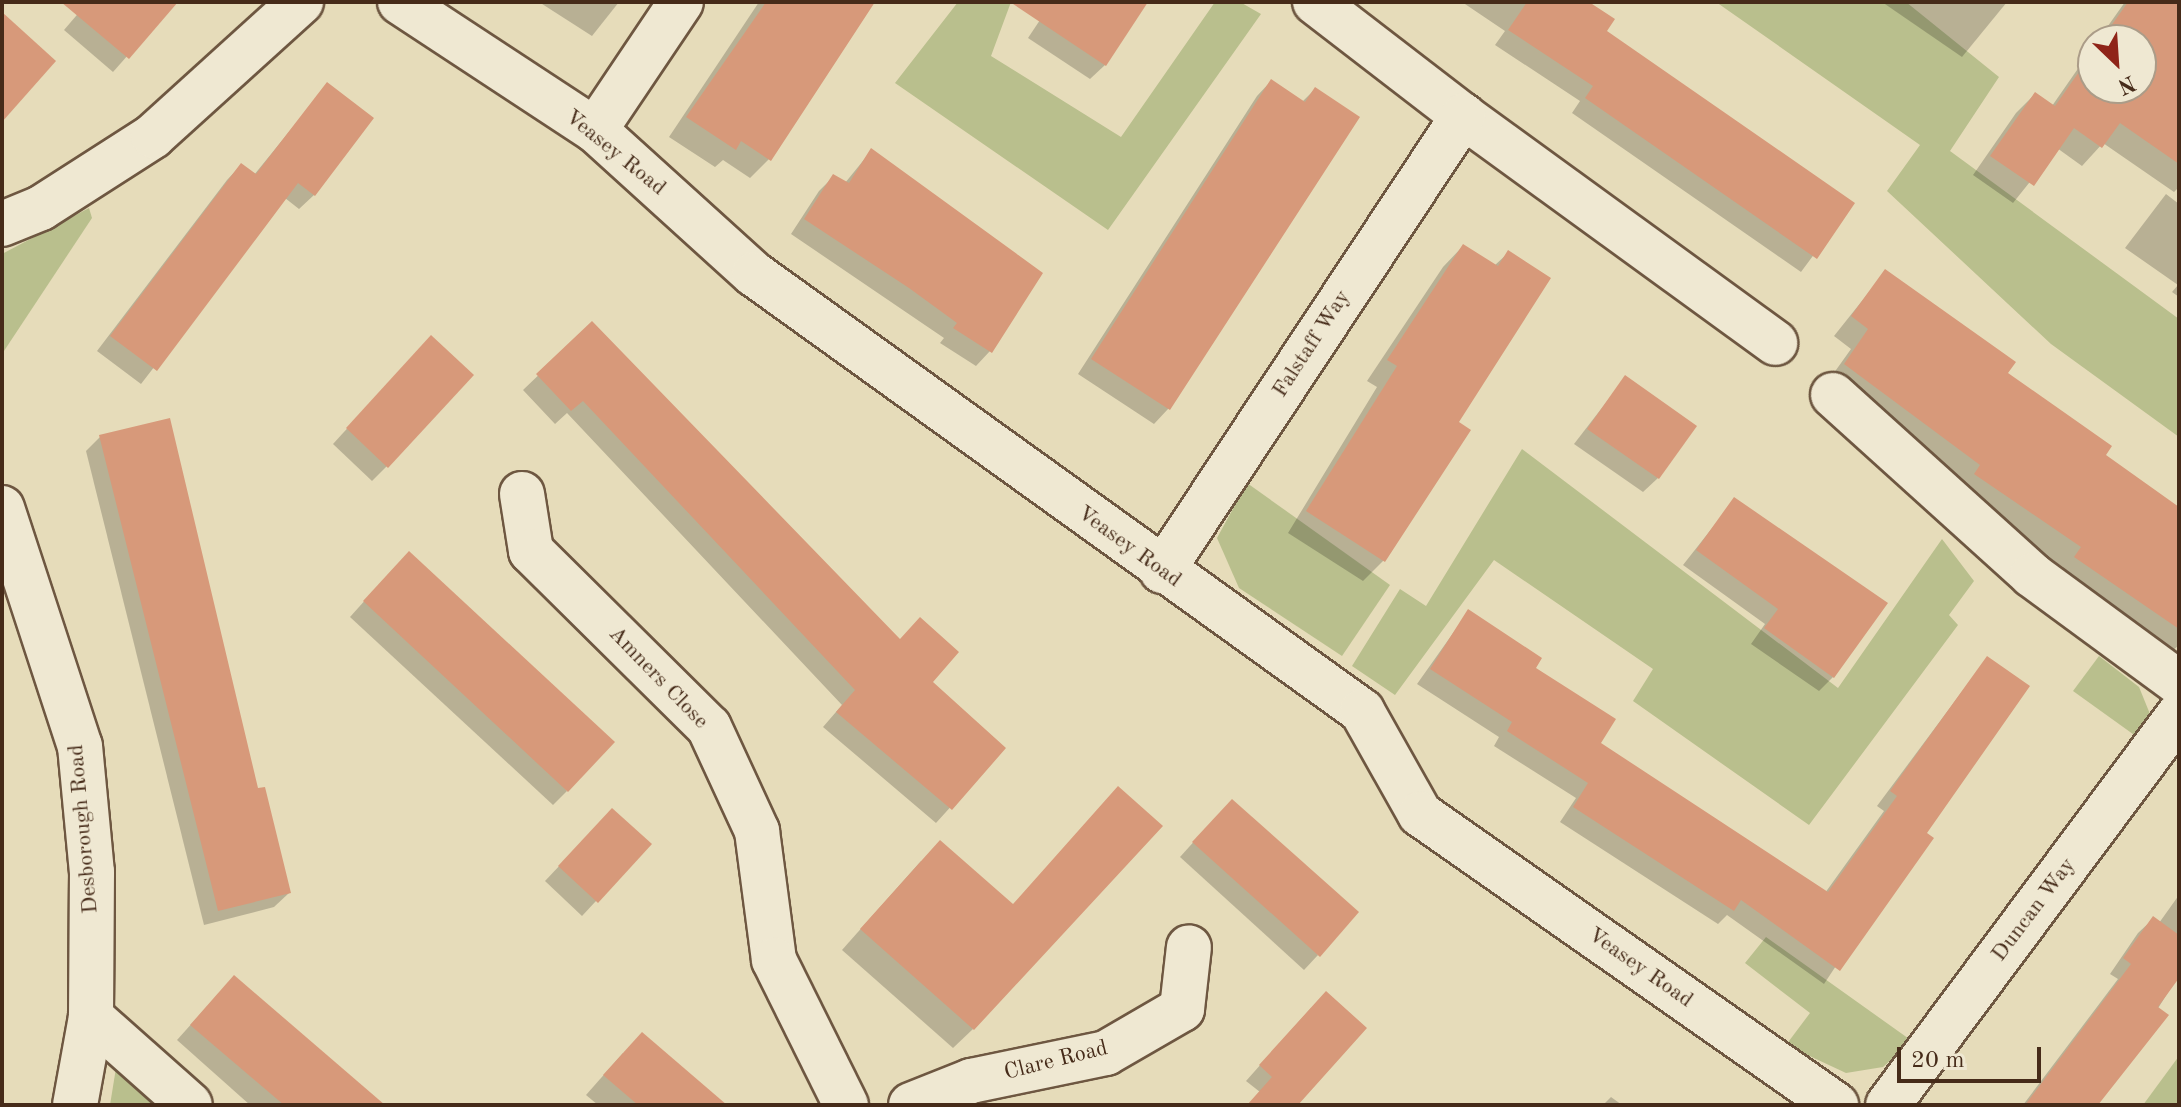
<!DOCTYPE html>
<style>
body{margin:0}
#map{position:relative;width:2181px;height:1107px;overflow:hidden;background:#e6dcba;font-family:"Old Standard TT",serif}
div>[style]{position:absolute}
[style*='--x']{left:calc(var(--x)*1px);top:calc(var(--y)*1px);width:calc(var(--w)*1px);rotate:calc(var(--a)*1deg)}
.green>*{inset:0;background:#b9bf8d}
.shadow>*{inset:0;background:#0003}
.building>*{inset:0;background:#d7997a}
.roads{filter:drop-shadow(2px 0 #6e5741) drop-shadow(-2px 0 #6e5741) drop-shadow(0 2px #6e5741) drop-shadow(0 -2px #6e5741)}
.minor>*{height:44px;margin:-22px;padding:0 22px;transform-origin:22px;border-radius:22px;background:#efe8d2}
.tertiary>*{height:44px;margin:-22px;padding:0 22px;transform-origin:22px;border-radius:22px;background:#efe8d2}
span{translate:-50% -50%;white-space:nowrap;text-align:center;line-height:1.15;-webkit-text-stroke:6px #efe8d2;paint-order:stroke}
.street-label{font-size:22px;color:#462b19}
.frame{position:absolute;inset:0;border:4px solid #462b19;pointer-events:none}
.north{position:absolute;left:2077px;top:24px;width:80px;height:80px;box-sizing:border-box;background:#efe8d2;border:2px solid #ab9c88;border-radius:50%;rotate:155deg;font-size:22px;font-weight:700;line-height:32px;text-align:center;color:#462b19}
.north::after{content:'';display:block;margin:auto;width:28px;height:36px;background:#8f2418;clip-path:polygon(50% 0,100% 100%,50% 72%,0 100%)}
.scale{position:absolute;left:1897px;top:1047px;width:144px;height:36px;box-sizing:border-box;border:4px solid #462b19;border-top:0;padding-left:10px;font-size:24px;line-height:28px;white-space:nowrap;color:#462b19;-webkit-text-stroke:6px #efe8d2;paint-order:stroke}
</style>
<div id="map">
<div class="green">
<div style="clip-path:polygon(958px 2px,1011px 2px,991px 56px,1121px 137px,1215px 2px,1240px 2px,1261px 14px,1108px 230px,895px 83px)"></div>
<div style="clip-path:polygon(1716px 2px,1906px 2px,1999px 77px,1950px 151px,2179px 319px,2179px 437px,2051px 344px,1887px 191px,1920px 145px)"></div>
<div style="clip-path:polygon(89px 208px,92px 218px,2px 354px,2px 254px)"></div>
<div style="clip-path:polygon(1522px 449px,1838px 688px,1942px 539px,1974px 581px,1949px 615px,1958px 625px,1809px 825px,1633px 701px,1653px 669px,1494px 560px,1395px 695px,1352px 666px,1400px 589px,1426px 606px)"></div>
<div style="clip-path:polygon(1247px 483px,1390px 585px,1342px 656px,1239px 588px,1217px 538px)"></div>
<div style="clip-path:polygon(2099px 656px,2139px 687px,2152px 719px,2144px 742px,2073px 691px)"></div>
<div style="clip-path:polygon(1766px 937px,1912px 1041px,1883px 1067px,1846px 1073px,1786px 1045px,1810px 1013px,1745px 963px)"></div>
<div style="clip-path:polygon(2179px 1056px,2179px 1105px,2143px 1105px)"></div>
<div style="clip-path:polygon(116px 1068px,163px 1105px,110px 1105px)"></div>
</div>
<div class="shadow">
<div style="clip-path:polygon(88px 2px,175px 2px,113px 72px,64px 30px)"></div>
<div style="clip-path:polygon(539px 2px,619px 2px,592px 36px)"></div>
<div style="clip-path:polygon(759px 2px,872px 2px,769px 159px,750px 178px,723px 160px,715px 167px,669px 137px)"></div>
<div style="clip-path:polygon(1052px 2px,1119px 2px,1105px 65px,1090px 79px,1028px 38px)"></div>
<div style="clip-path:polygon(1462px 2px,1585px 2px,1604px 31px,1852px 203px,1801px 272px,1572px 113px,1580px 101px,1495px 45px,1505px 31px)"></div>
<div style="clip-path:polygon(1882px 2px,2007px 2px,1962px 57px)"></div>
<div style="clip-path:polygon(2125px 2px,2168px 2px,2179px 10px,2179px 187px,2174px 192px,2103px 143px,2082px 166px,2057px 148px,2013px 203px,1973px 175px,2016px 113px,2035px 94px,2052px 106px,2093px 47px,2093px 88px,2141px 88px,2141px 40px,2098px 40px)"></div>
<div style="clip-path:polygon(1271px 81px,1302px 102px,1315px 89px,1357px 117px,1168px 409px,1154px 424px,1078px 374px,1257px 96px)"></div>
<div style="clip-path:polygon(327px 85px,314px 195px,299px 209px,285px 198px,141px 384px,97px 351px,227px 180px,241px 165px,254px 175px)"></div>
<div style="clip-path:polygon(871px 151px,990px 351px,976px 366px,940px 343px,944px 338px,791px 234px,819px 191px,834px 176px,845px 183px)"></div>
<div style="clip-path:polygon(2166px 194px,2179px 204px,2179px 297px,2172px 292px,2178px 285px,2125px 248px)"></div>
<div style="clip-path:polygon(1463px 246px,1494px 266px,1508px 253px,1456px 423px,1384px 560px,1363px 581px,1288px 533px,1377px 387px,1367px 381px,1443px 267px)"></div>
<div style="clip-path:polygon(1885px 272px,2103px 455px,2179px 509px,2179px 645px,2169px 654px,2056px 577px,2063px 567px,1956px 494px,1826px 384px,1851px 349px,1834px 336px)"></div>
<div style="clip-path:polygon(592px 324px,930px 682px,1004px 748px,936px 823px,823px 727px,842px 705px,567px 413px,555px 424px,523px 390px)"></div>
<div style="clip-path:polygon(417px 352px,387px 466px,372px 481px,333px 444px)"></div>
<div style="clip-path:polygon(1625px 378px,1658px 478px,1643px 492px,1574px 444px)"></div>
<div style="clip-path:polygon(100px 437px,257px 791px,289px 893px,274px 907px,204px 925px,86px 451px)"></div>
<div style="clip-path:polygon(1735px 499px,1833px 677px,1819px 691px,1751px 644px,1765px 624px,1683px 565px)"></div>
<div style="clip-path:polygon(394px 568px,567px 791px,553px 805px,350px 617px)"></div>
<div style="clip-path:polygon(1468px 612px,1533px 668px,1598px 744px,1825px 893px,1884px 811px,1877px 806px,1987px 658px,1924px 833px,1824px 984px,1727px 915px,1718px 924px,1560px 822px,1576px 798px,1494px 746px,1499px 737px,1417px 684px)"></div>
<div style="clip-path:polygon(1217px 816px,1318px 955px,1304px 970px,1180px 857px)"></div>
<div style="clip-path:polygon(598px 825px,596px 901px,582px 916px,545px 881px)"></div>
<div style="clip-path:polygon(921px 861px,973px 1029px,953px 1048px,842px 950px)"></div>
<div style="clip-path:polygon(2179px 895px,2179px 975px,2097px 1105px,2023px 1105px,2118px 979px,2110px 974px,2138px 933px,2153px 919px,2159px 923px)"></div>
<div style="clip-path:polygon(220px 992px,384px 1105px,250px 1105px,177px 1040px)"></div>
<div style="clip-path:polygon(1311px 1008px,1296px 1105px,1248px 1105px,1260px 1092px,1246px 1081px)"></div>
<div style="clip-path:polygon(623px 1053px,694px 1105px,598px 1105px,586px 1095px)"></div>
<div style="clip-path:polygon(1611px 1097px,1622px 1105px,1603px 1105px)"></div>
</div>
<div class="building">
<div style="clip-path:polygon(61px 2px,178px 2px,129px 59px)"></div>
<div style="clip-path:polygon(766px 2px,875px 2px,771px 161px,741px 141px,736px 150px,686px 117px)"></div>
<div style="clip-path:polygon(1010px 2px,1148px 2px,1106px 66px)"></div>
<div style="clip-path:polygon(1527px 2px,1589px 2px,1615px 19px,1607px 31px,1855px 203px,1817px 259px,1585px 98px,1593px 86px,1508px 30px)"></div>
<div style="clip-path:polygon(2128px 2px,2179px 2px,2179px 164px,2120px 123px,2102px 148px,2074px 128px,2034px 186px,1990px 156px,2035px 92px,2055px 106px,2093px 52px,2093px 88px,2141px 88px,2141px 40px,2101px 40px)"></div>
<div style="clip-path:polygon(2px 12px,56px 61px,2px 122px)"></div>
<div style="clip-path:polygon(1271px 79px,1305px 102px,1315px 87px,1360px 117px,1170px 410px,1091px 359px)"></div>
<div style="clip-path:polygon(327px 82px,374px 118px,315px 196px,298px 183px,157px 371px,110px 336px,241px 163px,256px 174px)"></div>
<div style="clip-path:polygon(871px 148px,1043px 273px,992px 353px,953px 328px,957px 323px,909px 288px,804px 219px,833px 174px,849px 183px)"></div>
<div style="clip-path:polygon(1463px 244px,1498px 266px,1508px 250px,1551px 278px,1459px 422px,1471px 430px,1385px 562px,1306px 511px,1397px 366px,1387px 360px)"></div>
<div style="clip-path:polygon(1885px 269px,2016px 362px,2008px 373px,2112px 446px,2106px 455px,2179px 507px,2179px 629px,2074px 557px,2081px 547px,1974px 474px,1980px 465px,1844px 364px,1868px 329px,1851px 316px)"></div>
<div style="clip-path:polygon(592px 321px,900px 639px,920px 617px,959px 652px,933px 682px,1006px 748px,952px 810px,836px 712px,855px 690px,583px 401px,571px 411px,536px 374px)"></div>
<div style="clip-path:polygon(431px 335px,474px 375px,388px 468px,346px 428px)"></div>
<div style="clip-path:polygon(1625px 375px,1697px 426px,1659px 479px,1587px 429px)"></div>
<div style="clip-path:polygon(170px 418px,258px 788px,265px 787px,291px 893px,218px 911px,99px 435px)"></div>
<div style="clip-path:polygon(1734px 497px,1888px 603px,1834px 678px,1764px 628px,1778px 609px,1696px 550px)"></div>
<div style="clip-path:polygon(409px 551px,615px 742px,568px 792px,363px 601px)"></div>
<div style="clip-path:polygon(1468px 609px,1542px 658px,1536px 668px,1616px 719px,1601px 743px,1828px 892px,1897px 796px,1890px 791px,1987px 656px,2030px 686px,1927px 833px,1934px 838px,1840px 971px,1741px 900px,1734px 911px,1573px 807px,1588px 783px,1507px 731px,1512px 722px,1430px 669px)"></div>
<div style="clip-path:polygon(1118px 786px,1163px 826px,974px 1030px,860px 929px,940px 840px,1013px 904px)"></div>
<div style="clip-path:polygon(1232px 799px,1359px 912px,1320px 957px,1192px 842px)"></div>
<div style="clip-path:polygon(612px 808px,652px 844px,598px 903px,558px 866px)"></div>
<div style="clip-path:polygon(2153px 916px,2179px 935px,2179px 978px,2158px 1007px,2169px 1015px,2098px 1105px,2025px 1105px,2131px 964px,2123px 958px)"></div>
<div style="clip-path:polygon(234px 975px,385px 1105px,284px 1105px,190px 1025px)"></div>
<div style="clip-path:polygon(1326px 991px,1367px 1028px,1298px 1105px,1247px 1105px,1272px 1077px,1259px 1065px)"></div>
<div style="clip-path:polygon(642px 1032px,727px 1105px,638px 1105px,603px 1075px)"></div>
</div>
<div class="roads">
<div class="minor">
<div style="--x:400;--y:2;--w:233;--a:33.3"></div>
<div style="--x:595;--y:130;--w:215;--a:42.2"></div>
<div style="--x:754;--y:274;--w:749;--a:35.71"></div>
<div style="--x:1362;--y:711;--w:118;--a:60.6"></div>
<div style="--x:1420;--y:814;--w:508;--a:34.97"></div>
<div style="--x:1315;--y:2;--w:187;--a:37.6"></div>
<div style="--x:1463;--y:116;--w:386;--a:36"></div>
<div style="--x:595;--y:130;--w:154;--a:-56.1"></div>
<div style="--x:2;--y:224;--w:42;--a:-22.3"></div>
<div style="--x:41;--y:208;--w:133;--a:-32.7"></div>
<div style="--x:153;--y:136;--w:200;--a:-42.2"></div>
<div style="--x:1833;--y:395;--w:268;--a:42.1"></div>
<div style="--x:2032;--y:575;--w:182;--a:36.3"></div>
<div style="--x:522;--y:494;--w:58;--a:81"></div>
<div style="--x:531;--y:551;--w:250;--a:44.7"></div>
<div style="--x:709;--y:727;--w:115;--a:65.2"></div>
<div style="--x:757;--y:831;--w:130;--a:82.5"></div>
<div style="--x:774;--y:960;--w:162;--a:63.6"></div>
<div style="--x:1162;--y:571;--w:546;--a:-56.51"></div>
<div style="--x:91;--y:1017;--w:132;--a:41.6"></div>
<div style="--x:911;--y:1105;--w:65;--a:-21.8"></div>
<div style="--x:971;--y:1081;--w:138;--a:-11.7"></div>
<div style="--x:1106;--y:1053;--w:88;--a:-30.1"></div>
<div style="--x:1182;--y:1009;--w:62;--a:-83.6"></div>
<div style="--x:1888;--y:1105;--w:487;--a:-53.3"></div>
</div>
<div class="tertiary">
<div style="--x:2;--y:508;--w:250;--a:71.9"></div>
<div style="--x:80;--y:746;--w:127;--a:84.6"></div>
<div style="--x:92;--y:872;--w:145;--a:90.4"></div>
<div style="--x:91;--y:1017;--w:89;--a:100.3"></div>
</div>
</div>
<div class="street-label">
<span style="left:615px;top:153px;rotate:39deg">Veasey Road</span>
<span style="left:1312px;top:344px;rotate:-57deg">Falstaff Way</span>
<span style="left:1129px;top:547px;rotate:36deg">Veasey Road</span>
<span style="left:658px;top:678px;rotate:46deg">Amners Close</span>
<span style="left:84px;top:829px;rotate:-95deg">Desborough Road</span>
<span style="left:2034px;top:910px;rotate:-53deg">Duncan Way</span>
<span style="left:1640px;top:968px;rotate:35deg">Veasey Road</span>
<span style="left:1056px;top:1061px;rotate:-14deg">Clare Road</span>
</div>
<div class="frame"></div>
<div class="north">N</div>
<div class="scale">20 m</div>
</div>
